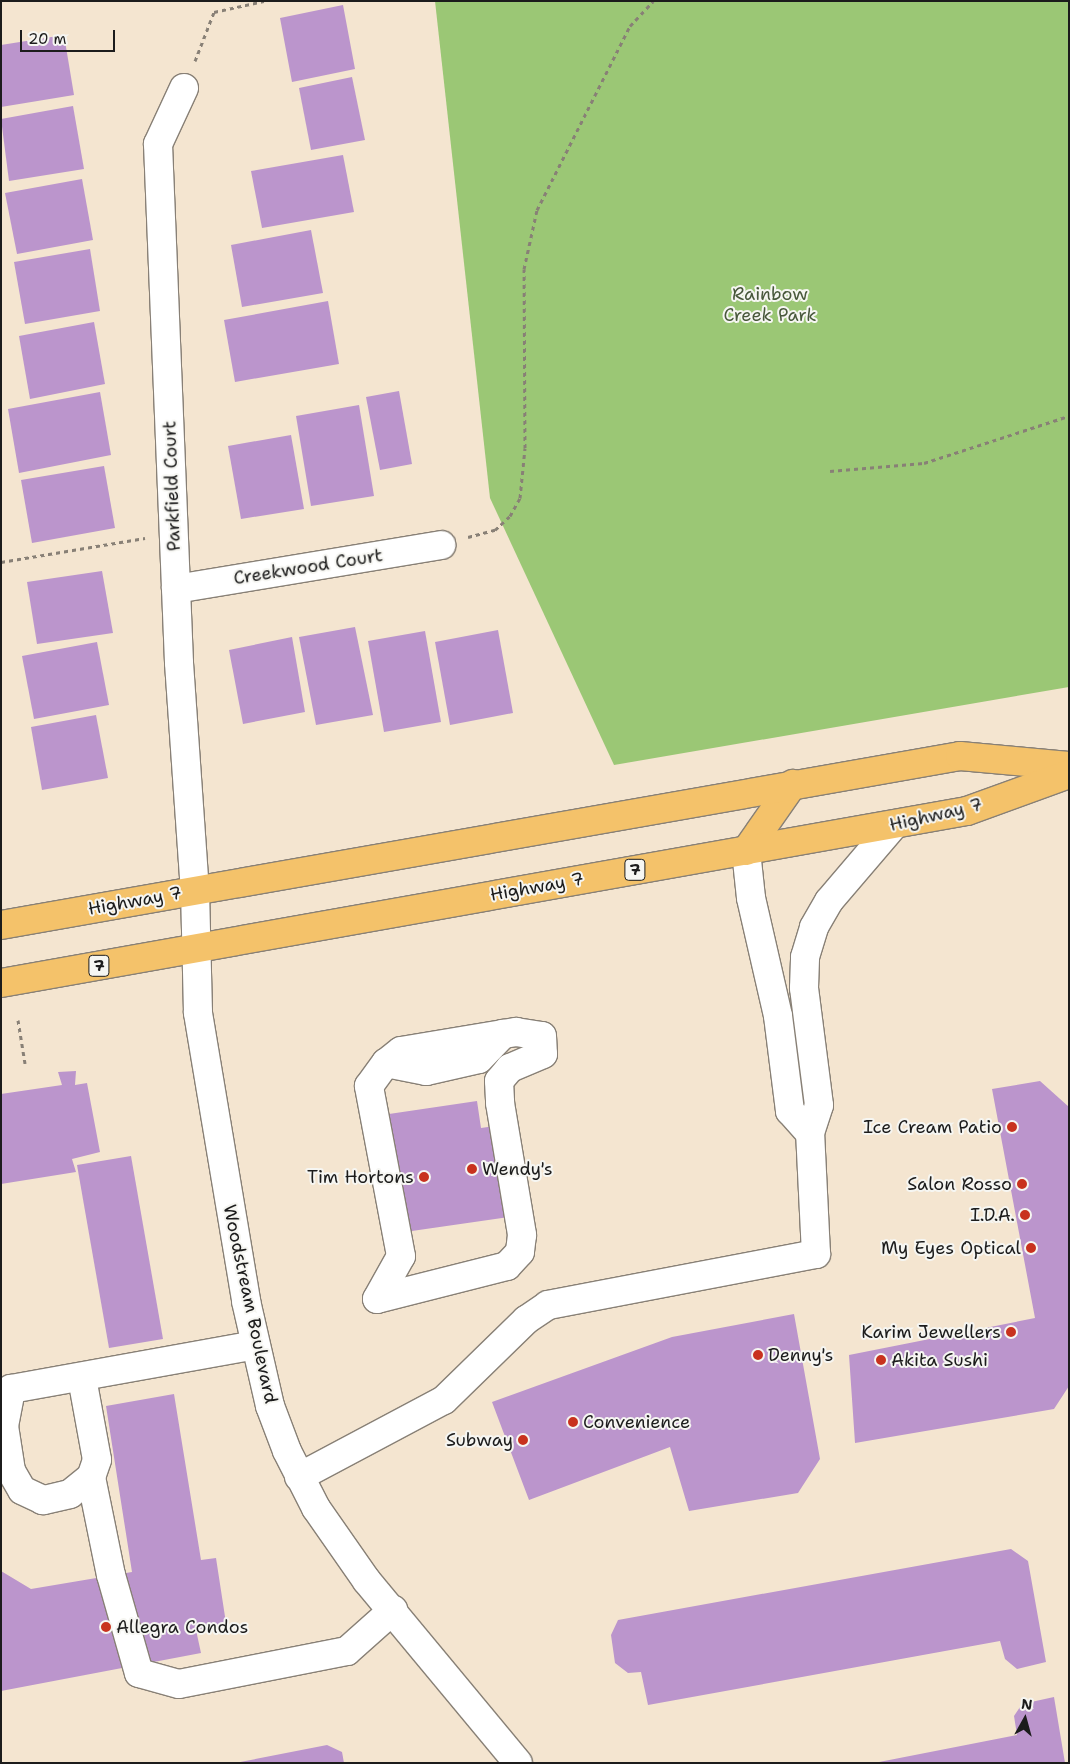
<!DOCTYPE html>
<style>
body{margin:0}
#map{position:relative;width:1070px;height:1764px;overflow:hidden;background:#f4e5d0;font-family:"Shantell Sans",sans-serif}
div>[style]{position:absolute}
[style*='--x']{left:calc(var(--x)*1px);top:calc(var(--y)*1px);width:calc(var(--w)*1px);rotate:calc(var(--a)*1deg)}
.green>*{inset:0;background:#9bc775}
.building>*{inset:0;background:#bb95cc}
.path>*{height:3px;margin-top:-1.5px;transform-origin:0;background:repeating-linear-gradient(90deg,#888076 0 4px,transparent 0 8px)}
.roads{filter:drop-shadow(1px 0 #888076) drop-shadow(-1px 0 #888076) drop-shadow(0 1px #888076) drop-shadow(0 -1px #888076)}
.minor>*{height:28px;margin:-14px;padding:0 14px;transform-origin:14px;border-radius:14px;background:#fff}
.major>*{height:28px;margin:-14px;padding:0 14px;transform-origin:14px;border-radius:14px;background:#f4c26a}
.dots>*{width:14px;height:14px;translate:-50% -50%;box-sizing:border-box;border:2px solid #f6f6f2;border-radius:50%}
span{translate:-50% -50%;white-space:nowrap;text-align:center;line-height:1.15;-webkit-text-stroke:4px #f6f6f2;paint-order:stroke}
.shield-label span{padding:1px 4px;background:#f6f6f2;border:1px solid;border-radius:4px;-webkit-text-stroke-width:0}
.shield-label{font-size:16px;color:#1c1c1c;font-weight:700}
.park-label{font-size:18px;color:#48583b}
.street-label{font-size:18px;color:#1c1c1c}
.poi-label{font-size:18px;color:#1c1c1c}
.right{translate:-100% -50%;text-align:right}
.left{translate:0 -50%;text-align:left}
.frame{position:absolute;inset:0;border:2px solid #1c1c1c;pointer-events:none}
.north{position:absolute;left:1000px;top:1694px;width:50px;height:50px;-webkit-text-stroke:4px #f6f6f2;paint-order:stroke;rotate:7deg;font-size:14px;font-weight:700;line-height:20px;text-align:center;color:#1c1c1c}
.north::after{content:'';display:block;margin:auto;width:18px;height:22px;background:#1c1c1c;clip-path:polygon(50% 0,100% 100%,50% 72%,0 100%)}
.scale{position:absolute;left:20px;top:30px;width:95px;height:22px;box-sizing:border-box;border:2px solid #1c1c1c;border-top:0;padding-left:6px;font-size:15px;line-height:18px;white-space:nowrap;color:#1c1c1c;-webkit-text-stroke:4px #f6f6f2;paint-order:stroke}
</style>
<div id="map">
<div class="green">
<div style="clip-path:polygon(435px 1px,1069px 1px,1069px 687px,614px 765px,490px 498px)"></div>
</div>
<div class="building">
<div style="clip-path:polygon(343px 5px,355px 69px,292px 82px,280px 18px)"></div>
<div style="clip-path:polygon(64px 35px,74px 95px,1px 107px,1px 45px)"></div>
<div style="clip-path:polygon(352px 77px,365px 140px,311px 150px,299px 88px)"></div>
<div style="clip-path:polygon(73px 106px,84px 169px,9px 181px,1px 119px)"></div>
<div style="clip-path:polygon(343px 155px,354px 212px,262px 228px,251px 171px)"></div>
<div style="clip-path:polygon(82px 179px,93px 240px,17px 254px,5px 193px)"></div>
<div style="clip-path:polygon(311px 230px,323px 293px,242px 307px,231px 245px)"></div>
<div style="clip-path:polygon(90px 249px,100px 311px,25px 324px,14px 262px)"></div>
<div style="clip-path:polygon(328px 301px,339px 364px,235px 382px,224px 320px)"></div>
<div style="clip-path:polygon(94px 322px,105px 384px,30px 399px,19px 336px)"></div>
<div style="clip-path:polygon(399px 391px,412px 464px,380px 470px,366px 397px)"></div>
<div style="clip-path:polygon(100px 392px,111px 455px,19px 473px,8px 409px)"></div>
<div style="clip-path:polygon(359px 405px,374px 496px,311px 506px,296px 416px)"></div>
<div style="clip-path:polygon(291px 435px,304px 509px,241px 519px,228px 446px)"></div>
<div style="clip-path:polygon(104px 466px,115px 528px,32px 543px,21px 480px)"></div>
<div style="clip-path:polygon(102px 571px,113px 633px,37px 644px,27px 582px)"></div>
<div style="clip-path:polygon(355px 627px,373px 715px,316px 725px,299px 637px)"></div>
<div style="clip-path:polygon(498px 630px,513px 713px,450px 725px,435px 642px)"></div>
<div style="clip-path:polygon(425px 631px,441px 722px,384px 732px,368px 641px)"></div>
<div style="clip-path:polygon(292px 637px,305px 712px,243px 724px,229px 650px)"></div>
<div style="clip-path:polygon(97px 642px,109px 705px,34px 719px,22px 656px)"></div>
<div style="clip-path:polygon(96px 715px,108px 778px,42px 790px,31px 727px)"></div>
<div style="clip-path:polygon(76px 1071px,75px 1085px,87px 1083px,100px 1152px,72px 1159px,76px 1172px,1px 1184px,1px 1094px,62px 1085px,58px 1072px)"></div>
<div style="clip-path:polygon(1040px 1081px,1069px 1107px,1069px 1386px,1054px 1409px,855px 1443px,849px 1355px,1035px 1318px,992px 1089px)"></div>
<div style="clip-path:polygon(477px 1101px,481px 1128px,495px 1126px,509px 1217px,398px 1233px,395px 1152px,389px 1114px)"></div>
<div style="clip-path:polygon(131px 1156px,163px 1339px,109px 1348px,77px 1165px)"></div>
<div style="clip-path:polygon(794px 1314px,820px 1459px,798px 1493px,689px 1511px,670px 1447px,529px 1500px,492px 1402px,672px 1337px)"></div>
<div style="clip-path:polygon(174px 1394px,201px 1560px,216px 1558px,226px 1623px,196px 1630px,201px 1653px,1px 1691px,1px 1571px,31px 1589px,132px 1572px,106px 1406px)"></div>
<div style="clip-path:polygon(1011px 1549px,1028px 1561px,1046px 1662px,1017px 1669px,1005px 1659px,1000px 1641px,648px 1705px,641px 1672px,628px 1673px,615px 1663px,611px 1635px,618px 1620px)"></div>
<div style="clip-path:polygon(1054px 1697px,1065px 1763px,874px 1763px,1017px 1735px,1014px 1716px,1022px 1704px)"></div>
<div style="clip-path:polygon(327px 1745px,342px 1752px,344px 1763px,235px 1763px)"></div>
</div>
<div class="path">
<div style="--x:195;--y:61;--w:53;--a:-68.8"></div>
<div style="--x:214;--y:12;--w:51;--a:-12.4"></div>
<div style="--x:830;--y:471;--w:94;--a:-4.9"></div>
<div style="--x:924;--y:463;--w:152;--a:-18"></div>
<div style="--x:468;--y:537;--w:28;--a:-15"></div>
<div style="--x:495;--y:530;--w:21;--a:-43"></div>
<div style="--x:510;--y:516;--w:21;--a:-61"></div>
<div style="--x:520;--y:498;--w:50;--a:-84.3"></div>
<div style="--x:525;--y:448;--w:179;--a:-90.3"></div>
<div style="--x:524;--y:269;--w:60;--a:-77.6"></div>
<div style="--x:537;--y:210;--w:206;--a:-63.2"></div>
<div style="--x:630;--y:26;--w:34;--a:-47"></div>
<div style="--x:1;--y:562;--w:146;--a:-9.5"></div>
<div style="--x:18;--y:1020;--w:44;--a:80.8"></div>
</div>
<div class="roads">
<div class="minor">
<div style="--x:184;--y:88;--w:62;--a:114.9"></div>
<div style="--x:158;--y:144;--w:519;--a:87.68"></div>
<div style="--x:179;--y:663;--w:228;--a:86"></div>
<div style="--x:195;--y:890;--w:123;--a:88.6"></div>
<div style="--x:198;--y:1013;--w:292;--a:80.5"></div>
<div style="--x:246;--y:1301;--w:108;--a:77.1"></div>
<div style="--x:270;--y:1406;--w:48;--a:69.3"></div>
<div style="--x:287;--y:1451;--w:64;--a:63"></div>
<div style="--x:316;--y:1508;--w:89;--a:55.1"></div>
<div style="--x:367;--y:1581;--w:236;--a:50.3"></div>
<div style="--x:176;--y:589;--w:269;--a:-9.4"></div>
<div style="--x:746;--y:851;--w:47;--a:83.9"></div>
<div style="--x:751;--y:898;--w:121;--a:77.1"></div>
<div style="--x:778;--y:1016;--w:96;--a:82.8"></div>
<div style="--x:790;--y:1111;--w:30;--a:48"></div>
<div style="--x:516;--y:1032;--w:26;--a:9"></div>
<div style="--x:542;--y:1036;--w:18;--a:87"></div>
<div style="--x:543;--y:1054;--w:36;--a:157"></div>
<div style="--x:510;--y:1068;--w:17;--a:130"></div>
<div style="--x:499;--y:1081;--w:22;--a:87"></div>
<div style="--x:500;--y:1103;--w:134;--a:80.5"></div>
<div style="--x:522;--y:1235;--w:17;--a:97"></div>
<div style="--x:520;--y:1252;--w:19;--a:133"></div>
<div style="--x:507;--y:1266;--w:134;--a:165.8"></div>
<div style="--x:377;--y:1299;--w:49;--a:-60.8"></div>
<div style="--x:401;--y:1256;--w:173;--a:-100.7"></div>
<div style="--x:369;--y:1086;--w:29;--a:-54"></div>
<div style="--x:386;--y:1063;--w:19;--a:-39"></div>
<div style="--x:401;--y:1051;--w:117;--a:-9.4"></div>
<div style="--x:386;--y:1063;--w:41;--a:11.3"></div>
<div style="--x:426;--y:1071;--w:54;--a:-12.8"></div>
<div style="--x:479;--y:1059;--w:35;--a:-46"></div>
<div style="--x:82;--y:1378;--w:83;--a:79.6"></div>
<div style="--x:97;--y:1460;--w:18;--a:109"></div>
<div style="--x:91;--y:1477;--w:27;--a:141"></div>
<div style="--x:70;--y:1494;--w:28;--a:167"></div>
<div style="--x:43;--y:1500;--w:23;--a:-155"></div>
<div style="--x:22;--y:1490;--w:22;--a:-120"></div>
<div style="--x:11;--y:1471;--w:46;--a:-98.8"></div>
<div style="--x:4;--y:1426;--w:38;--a:-79"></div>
<div style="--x:11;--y:1389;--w:248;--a:-10.2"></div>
<div style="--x:91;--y:1477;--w:100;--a:78.5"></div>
<div style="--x:111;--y:1575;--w:102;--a:74.1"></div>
<div style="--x:139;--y:1673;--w:41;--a:15.4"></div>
<div style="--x:179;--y:1684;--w:171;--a:-11.1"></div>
<div style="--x:347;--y:1651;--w:62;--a:-41.7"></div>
<div style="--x:299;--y:1477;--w:164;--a:-28"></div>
<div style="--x:444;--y:1400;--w:115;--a:-44.3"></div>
<div style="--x:526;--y:1320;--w:27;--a:-34"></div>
<div style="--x:548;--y:1305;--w:273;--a:-10.8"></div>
<div style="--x:816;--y:1254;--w:121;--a:-92.8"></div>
<div style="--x:810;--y:1133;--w:29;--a:-72"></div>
<div style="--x:819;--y:1105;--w:118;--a:-97.3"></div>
<div style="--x:804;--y:988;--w:31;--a:-88"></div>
<div style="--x:805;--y:957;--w:31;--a:-73"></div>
<div style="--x:814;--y:927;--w:30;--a:-60"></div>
<div style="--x:829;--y:901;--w:100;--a:-49.5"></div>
</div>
<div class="major">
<div style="--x:746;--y:851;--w:82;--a:-55"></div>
<div style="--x:1;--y:925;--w:974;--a:-9.99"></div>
<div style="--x:960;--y:756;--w:109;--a:5.2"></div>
<div style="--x:1;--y:983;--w:981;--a:-10.1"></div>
<div style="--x:967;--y:811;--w:109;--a:-19.9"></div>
</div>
</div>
<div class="dots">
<div style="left:1012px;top:1127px;background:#c8321e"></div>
<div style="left:472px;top:1169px;background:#c8321e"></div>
<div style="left:424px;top:1177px;background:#c8321e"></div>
<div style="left:1022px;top:1184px;background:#c8321e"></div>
<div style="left:1025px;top:1215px;background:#c8321e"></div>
<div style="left:1031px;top:1248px;background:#c8321e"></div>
<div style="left:1011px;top:1332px;background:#c8321e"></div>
<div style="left:758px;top:1355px;background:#c8321e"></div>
<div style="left:881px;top:1360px;background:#c8321e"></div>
<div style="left:573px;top:1422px;background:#c8321e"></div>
<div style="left:523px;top:1440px;background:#c8321e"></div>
<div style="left:106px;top:1627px;background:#c8321e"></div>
</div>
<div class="shield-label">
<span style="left:635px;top:870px">7</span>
<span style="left:99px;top:966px">7</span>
</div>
<div class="park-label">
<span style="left:770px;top:305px">Rainbow<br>Creek Park</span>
</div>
<div class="street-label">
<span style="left:172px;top:486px;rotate:-92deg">Parkfield Court</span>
<span style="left:308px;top:567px;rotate:-9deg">Creekwood Court</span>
<span style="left:936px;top:815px;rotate:-13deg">Highway 7</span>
<span style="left:537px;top:887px;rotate:-10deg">Highway 7</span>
<span style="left:135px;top:901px;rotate:-10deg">Highway 7</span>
<span style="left:250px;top:1304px;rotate:78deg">Woodstream Boulevard</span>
</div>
<div class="poi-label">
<span class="right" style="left:1002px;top:1127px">Ice Cream Patio</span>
<span class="left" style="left:482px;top:1169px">Wendy's</span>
<span class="right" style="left:414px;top:1177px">Tim Hortons</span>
<span class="right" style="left:1012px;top:1184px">Salon Rosso</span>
<span class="right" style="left:1015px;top:1215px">I.D.A.</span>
<span class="right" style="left:1021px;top:1248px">My Eyes Optical</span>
<span class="right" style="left:1001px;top:1332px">Karim Jewellers</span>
<span class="left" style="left:768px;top:1355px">Denny's</span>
<span class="left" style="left:891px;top:1360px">Akita Sushi</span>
<span class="left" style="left:583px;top:1422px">Convenience</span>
<span class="right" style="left:513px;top:1440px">Subway</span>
<span class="left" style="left:116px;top:1627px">Allegra Condos</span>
</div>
<div class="frame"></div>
<div class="north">N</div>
<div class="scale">20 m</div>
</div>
